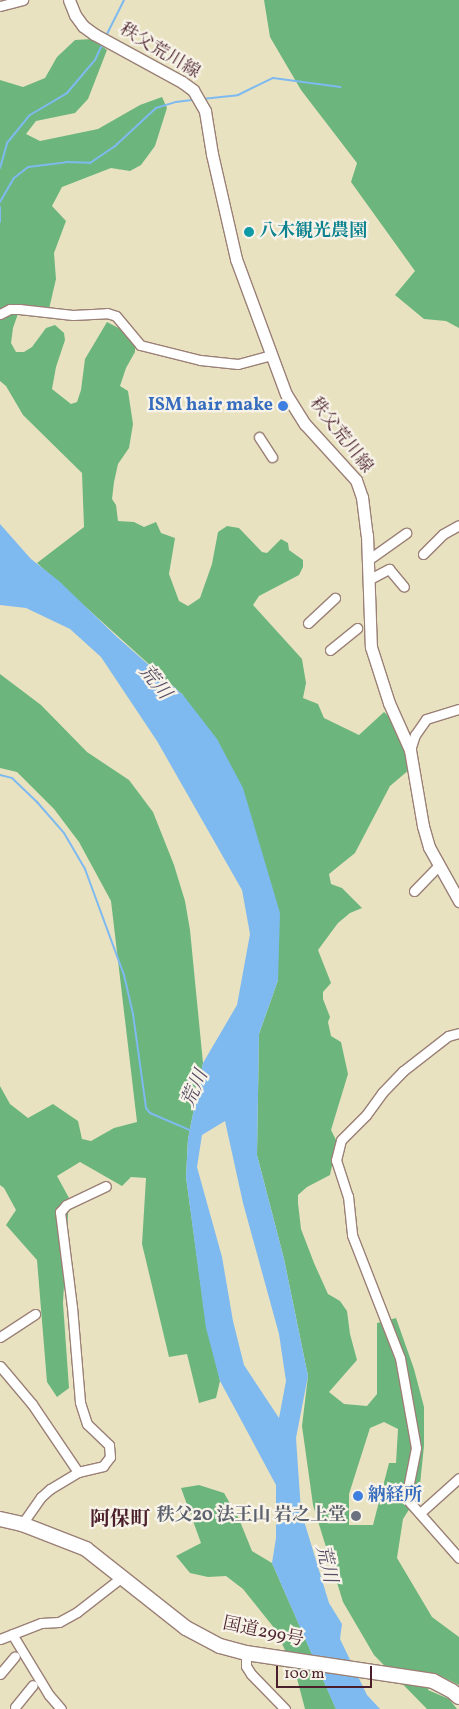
<!DOCTYPE html>
<meta charset="utf-8">
<style>
body{margin:0}
#map{position:relative;width:459px;height:1709px;overflow:hidden;background:#e9e2c1;font-family:Vollkorn,"Noto Serif JP",serif}
div>[style]{position:absolute}
[style*='--x']{left:calc(var(--x)*1px);top:calc(var(--y)*1px);width:calc(var(--w)*1px);rotate:calc(var(--a)*1deg)}
.forest>*{inset:0;background:#6cb67d}
.water>*{inset:0;background:#7ebaf0}
.stream>*{height:2px;margin:-1px;padding:0 1px;transform-origin:1px;border-radius:1px;background:#7ebaf0}
.roads{filter:drop-shadow(1px 0 #9a8076) drop-shadow(-1px 0 #9a8076) drop-shadow(0 1px #9a8076) drop-shadow(0 -1px #9a8076)}
.minor>*{height:9px;margin:-4.5px;padding:0 4.5px;transform-origin:4.5px;border-radius:4.5px;background:#fff}
.major>*{height:11px;margin:-5.5px;padding:0 5.5px;transform-origin:5.5px;border-radius:5.5px;background:#fff}
.highway>*{height:14px;margin:-7px;padding:0 7px;transform-origin:7px;border-radius:7px;background:#fff}
.dots>*{width:14px;height:14px;translate:-50% -50%;box-sizing:border-box;border:2px solid #f7f3e8;border-radius:50%}
span{translate:-50% -50%;white-space:nowrap;text-align:center;line-height:1.15;-webkit-text-stroke:4.5px #f7f3e8;paint-order:stroke}
.street-label{font-size:18px;color:#4a1f2b}
.culture-label{font-size:18px;color:#0d838f;font-weight:700}
.left{translate:0 -50%;text-align:left}
.shop-label{font-size:18px;color:#366cbe;font-weight:700}
.right{translate:-100% -50%;text-align:right}
.worship-label{font-size:18px;color:#5b616d;font-weight:700}
.water-label{font-size:19px;color:#5a4e66;font-style:italic}
.quarter-label{font-size:20px;color:#4a1f2b;font-weight:700}
.scale{position:absolute;left:276px;top:1666px;width:96px;height:22px;box-sizing:border-box;border:2px solid #4a1f2b;border-top:0;padding-left:6px;font-size:15px;line-height:18px;white-space:nowrap;color:#4a1f2b;-webkit-text-stroke:4px #f7f3e8;paint-order:stroke}
</style>
<div id="map">
<div class="forest">
<div style="clip-path:polygon(264px 0,459px 0,459px 328px,446px 321px,424px 319px,395px 295px,415px 271px,351px 182px,357px 163px,301px 90px,270px 37px)"></div>
<div style="clip-path:polygon(evenodd,92px 39px,107px 50px,88px 99px,75px 113px,36px 121px,26px 134px,40px 141px,98px 129px,140px 105px,162px 97px,167px 108px,155px 146px,141px 165px,130px 171px,111px 168px,62px 187px,52px 206px,66px 221px,54px 253px,56px 279px,49px 309px,20px 308px,13px 328px,11px 343px,16px 352px,24px 352px,32px 347px,46px 328px,55px 325px,64px 333px,65px 340px,56px 367px,52px 389px,71px 404px,77px 402px,81px 390px,85px 359px,107px 322px,126px 332px,135px 346px,135px 352px,126px 368px,120px 386px,128px 391px,133px 424px,129px 448px,118px 464px,114px 482px,112px 499px,116px 505px,118px 521px,134px 522px,144px 527px,156px 522px,161px 533px,175px 538px,169px 574px,179px 601px,188px 606px,200px 598px,212px 564px,218px 532px,227px 526px,239px 528px,262px 552px,267px 553px,281px 539px,288px 543px,289px 550px,303px 560px,303px 567px,299px 575px,259px 596px,253px 605px,302px 659px,306px 683px,303px 698px,318px 704px,324px 718px,359px 735px,384px 712px,393px 720px,410px 769px,390px 786px,355px 853px,329px 874px,331px 884px,342px 888px,362px 908px,350px 913px,338px 923px,318px 950px,331px 983px,323px 992px,323px 999px,330px 1017px,328px 1022px,331px 1036px,341px 1042px,348px 1074px,331px 1130px,337px 1142px,330px 1175px,307px 1187px,298px 1195px,298px 1203px,301px 1229px,314px 1263px,328px 1294px,340px 1301px,347px 1311px,350px 1334px,357px 1360px,329px 1392px,344px 1404px,367px 1406px,377px 1394px,377px 1323px,396px 1318px,414px 1369px,424px 1407px,424px 1446px,419px 1494px,403px 1519px,397px 1558px,432px 1617px,459px 1637px,459px 1685px,441px 1676px,431px 1676px,428px 1690px,449px 1699px,457px 1709px,427px 1709px,374px 1655px,343px 1602px,313px 1505px,302px 1426px,308px 1376px,284px 1259px,257px 1155px,259px 1034px,278px 980px,183px 695px,37px 563px,84px 527px,82px 473px,23px 415px,6px 386px,0 381px,0 80px,23px 87px,45px 78px,57px 57px,75px 40px,92px 39px,384px 1422px,398px 1429px,396px 1463px,389px 1463px,373px 1525px,349px 1525px,349px 1494px,370px 1428px,384px 1422px)"></div>
<div style="clip-path:polygon(0 674px,41px 705px,87px 752px,129px 780px,153px 812px,174px 865px,185px 901px,190px 930px,203px 1063px,188px 1139px,186px 1177px,204px 1309px,220px 1381px,216px 1398px,199px 1403px,187px 1354px,169px 1357px,142px 1244px,146px 1178px,131px 1177px,122px 1186px,80px 1162px,57px 1176px,69px 1198px,63px 1303px,69px 1388px,57px 1397px,47px 1382px,37px 1260px,6px 1225px,16px 1210px,4px 1188px,0 1185px,0 1086px,10px 1104px,28px 1118px,53px 1104px,78px 1121px,82px 1139px,91px 1141px,114px 1128px,137px 1122px,111px 901px,79px 842px,54px 809px,17px 772px,0 768px)"></div>
<div style="clip-path:polygon(199px 1485px,224px 1493px,239px 1519px,252px 1551px,272px 1563px,336px 1709px,305px 1709px,295px 1671px,275px 1629px,243px 1589px,226px 1576px,208px 1577px,190px 1573px,176px 1556px,201px 1543px,181px 1488px)"></div>
</div>
<div class="water">
<div style="clip-path:polygon(evenodd,0 524px,31px 559px,59px 581px,117px 637px,183px 695px,217px 739px,243px 788px,280px 913px,278px 980px,259px 1034px,257px 1155px,284px 1259px,308px 1376px,296px 1438px,301px 1511px,329px 1603px,342px 1624px,340px 1639px,367px 1695px,380px 1709px,336px 1709px,334px 1705px,272px 1563px,276px 1538px,276px 1485px,220px 1381px,206px 1328px,186px 1177px,188px 1139px,203px 1063px,237px 1005px,250px 934px,242px 890px,157px 741px,101px 657px,70px 629px,26px 608px,0 605px,0 524px,225px 1121px,243px 1203px,279px 1334px,286px 1381px,279px 1418px,244px 1365px,233px 1321px,222px 1257px,197px 1167px,202px 1135px,225px 1121px)"></div>
</div>
<div class="stream">
<div style="--x:106;--y:36;--w:40;--a:-63.4"></div>
<div style="--x:202;--y:99;--w:36;--a:-6"></div>
<div style="--x:238;--y:95;--w:39;--a:-26"></div>
<div style="--x:273;--y:78;--w:68;--a:7.7"></div>
<div style="--x:0;--y:168;--w:26;--a:-74"></div>
<div style="--x:7;--y:143;--w:36;--a:-51"></div>
<div style="--x:30;--y:115;--w:43;--a:-30.7"></div>
<div style="--x:67;--y:93;--w:43;--a:-49.7"></div>
<div style="--x:95;--y:60;--w:19;--a:-65"></div>
<div style="--x:0;--y:202;--w:28;--a:-60"></div>
<div style="--x:14;--y:178;--w:18;--a:-38"></div>
<div style="--x:28;--y:167;--w:38;--a:-7"></div>
<div style="--x:66;--y:162;--w:24;--a:2"></div>
<div style="--x:90;--y:163;--w:29;--a:-34"></div>
<div style="--x:114;--y:147;--w:57;--a:-42.9"></div>
<div style="--x:156;--y:108;--w:21;--a:-17"></div>
<div style="--x:176;--y:102;--w:16;--a:-7"></div>
<div style="--x:0;--y:207;--w:15;--a:90"></div>
<div style="--x:0;--y:775;--w:12;--a:14"></div>
<div style="--x:12;--y:778;--w:35;--a:44"></div>
<div style="--x:37;--y:802;--w:41;--a:48.9"></div>
<div style="--x:64;--y:833;--w:42;--a:59.7"></div>
<div style="--x:85;--y:869;--w:113;--a:69.8"></div>
<div style="--x:124;--y:975;--w:40;--a:77"></div>
<div style="--x:133;--y:1014;--w:95;--a:82.1"></div>
<div style="--x:146;--y:1108;--w:6;--a:51"></div>
<div style="--x:150;--y:1113;--w:46;--a:23.2"></div>
</div>
<div class="roads">
<div class="minor">
<div style="--x:0;--y:6;--w:24;--a:-15"></div>
<div style="--x:0;--y:314;--w:11;--a:-27"></div>
<div style="--x:10;--y:309;--w:9;--a:0"></div>
<div style="--x:19;--y:309;--w:54;--a:6.3"></div>
<div style="--x:73;--y:315;--w:34;--a:-3"></div>
<div style="--x:107;--y:313;--w:9;--a:18"></div>
<div style="--x:116;--y:316;--w:38;--a:50"></div>
<div style="--x:140;--y:345;--w:62;--a:14"></div>
<div style="--x:200;--y:360;--w:38;--a:6"></div>
<div style="--x:238;--y:364;--w:35;--a:-15"></div>
<div style="--x:259;--y:437;--w:24;--a:57"></div>
<div style="--x:423;--y:554;--w:28;--a:-45"></div>
<div style="--x:443;--y:534;--w:18;--a:-29"></div>
<div style="--x:368;--y:560;--w:47;--a:-35.4"></div>
<div style="--x:368;--y:580;--w:24;--a:-28"></div>
<div style="--x:389;--y:569;--w:23;--a:50"></div>
<div style="--x:308;--y:623;--w:37;--a:-43"></div>
<div style="--x:330;--y:650;--w:35;--a:-39"></div>
<div style="--x:410;--y:750;--w:16;--a:-72"></div>
<div style="--x:415;--y:735;--w:19;--a:-55"></div>
<div style="--x:426;--y:719;--w:34;--a:-17"></div>
<div style="--x:414;--y:891;--w:35;--a:-46"></div>
<div style="--x:459;--y:1033;--w:11;--a:165"></div>
<div style="--x:448;--y:1036;--w:57;--a:142.1"></div>
<div style="--x:403;--y:1071;--w:30;--a:134"></div>
<div style="--x:382;--y:1093;--w:27;--a:126"></div>
<div style="--x:366;--y:1115;--w:35;--a:135"></div>
<div style="--x:341;--y:1140;--w:21;--a:104"></div>
<div style="--x:336;--y:1160;--w:38;--a:72"></div>
<div style="--x:348;--y:1196;--w:39;--a:84"></div>
<div style="--x:352;--y:1235;--w:132;--a:68.7"></div>
<div style="--x:400;--y:1358;--w:91;--a:79.9"></div>
<div style="--x:416;--y:1448;--w:51;--a:101.3"></div>
<div style="--x:406;--y:1498;--w:80;--a:48.5"></div>
<div style="--x:0;--y:1337;--w:42;--a:-33.3"></div>
<div style="--x:0;--y:1366;--w:50;--a:49.9"></div>
<div style="--x:32;--y:1404;--w:82;--a:55.9"></div>
<div style="--x:420;--y:1513;--w:52;--a:-41.9"></div>
<div style="--x:22;--y:1524;--w:33;--a:-55"></div>
<div style="--x:41;--y:1497;--w:12;--a:-42"></div>
<div style="--x:50;--y:1489;--w:33;--a:-31"></div>
<div style="--x:78;--y:1472;--w:26;--a:-13"></div>
<div style="--x:103;--y:1466;--w:11;--a:-52"></div>
<div style="--x:110;--y:1457;--w:12;--a:-95"></div>
<div style="--x:109;--y:1445;--w:30;--a:-136"></div>
<div style="--x:87;--y:1424;--w:23;--a:-108"></div>
<div style="--x:80;--y:1402;--w:95;--a:-94.8"></div>
<div style="--x:72;--y:1307;--w:96;--a:-97.2"></div>
<div style="--x:60;--y:1212;--w:9;--a:-49"></div>
<div style="--x:66;--y:1205;--w:44;--a:-25.4"></div>
<div style="--x:12;--y:1634;--w:71;--a:58.8"></div>
<div style="--x:49;--y:1695;--w:18;--a:49"></div>
<div style="--x:0;--y:1639;--w:44;--a:-21.3"></div>
<div style="--x:41;--y:1623;--w:18;--a:-3"></div>
<div style="--x:59;--y:1622;--w:21;--a:-29"></div>
<div style="--x:77;--y:1612;--w:57;--a:-37.9"></div>
<div style="--x:246;--y:1653;--w:13;--a:90"></div>
<div style="--x:246;--y:1666;--w:9;--a:58"></div>
<div style="--x:251;--y:1674;--w:49;--a:45.8"></div>
<div style="--x:0;--y:1674;--w:23;--a:-50"></div>
<div style="--x:15;--y:1707;--w:28;--a:-51"></div>
</div>
<div class="major">
<div style="--x:69;--y:0;--w:16;--a:68"></div>
<div style="--x:75;--y:15;--w:14;--a:54"></div>
<div style="--x:83;--y:26;--w:14;--a:36"></div>
<div style="--x:94;--y:34;--w:100;--a:28.6"></div>
<div style="--x:182;--y:82;--w:14;--a:36"></div>
<div style="--x:193;--y:90;--w:24;--a:60"></div>
<div style="--x:205;--y:111;--w:44;--a:80.8"></div>
<div style="--x:212;--y:154;--w:108;--a:77.1"></div>
<div style="--x:236;--y:259;--w:144;--a:69.7"></div>
<div style="--x:286;--y:394;--w:36;--a:58"></div>
<div style="--x:305;--y:424;--w:76;--a:47.7"></div>
<div style="--x:356;--y:480;--w:18;--a:71"></div>
<div style="--x:362;--y:497;--w:38;--a:83"></div>
<div style="--x:367;--y:535;--w:112;--a:88"></div>
<div style="--x:371;--y:647;--w:59;--a:72.2"></div>
<div style="--x:389;--y:703;--w:51;--a:65.9"></div>
<div style="--x:410;--y:750;--w:77;--a:80.3"></div>
<div style="--x:423;--y:826;--w:22;--a:74"></div>
<div style="--x:429;--y:847;--w:62;--a:60.9"></div>
</div>
<div class="highway">
<div style="--x:0;--y:1519;--w:23;--a:13"></div>
<div style="--x:22;--y:1524;--w:69;--a:21.3"></div>
<div style="--x:86;--y:1549;--w:127;--a:38.3"></div>
<div style="--x:186;--y:1628;--w:38;--a:28"></div>
<div style="--x:220;--y:1646;--w:27;--a:15"></div>
<div style="--x:246;--y:1653;--w:189;--a:8.5"></div>
<div style="--x:433;--y:1681;--w:21;--a:28"></div>
<div style="--x:452;--y:1691;--w:9;--a:41"></div>
</div>
</div>
<div class="dots">
<div style="left:249px;top:232px;background:#0f9aa8"></div>
<div style="left:283px;top:406px;background:#3f7fe0"></div>
<div style="left:358px;top:1496px;background:#3f7fe0"></div>
<div style="left:356px;top:1516px;background:#6b7280"></div>
</div>
<div class="street-label">
<span style="left:159px;top:52px;rotate:31deg">秩父荒川線</span>
<span style="left:340px;top:436px;rotate:52deg">秩父荒川線</span>
<span style="left:263px;top:1633px;rotate:12deg">国道299号</span>
</div>
<div class="culture-label">
<span class="left" style="left:259px;top:232px">八木観光農園</span>
</div>
<div class="shop-label">
<span class="right" style="left:273px;top:406px">ISM hair make</span>
<span class="left" style="left:368px;top:1496px">納経所</span>
</div>
<div class="worship-label">
<span class="right" style="left:346px;top:1516px">秩父20 法王山 岩之上堂</span>
</div>
<div class="water-label">
<span style="left:154px;top:683px;rotate:51deg">荒川</span>
<span style="left:196px;top:1089px;rotate:-66deg">荒川</span>
<span style="left:325px;top:1564px;rotate:77deg">荒川</span>
</div>
<div class="quarter-label">
<span style="left:120px;top:1520px">阿保町</span>
</div>
<div class="scale">100 m</div>
</div>
